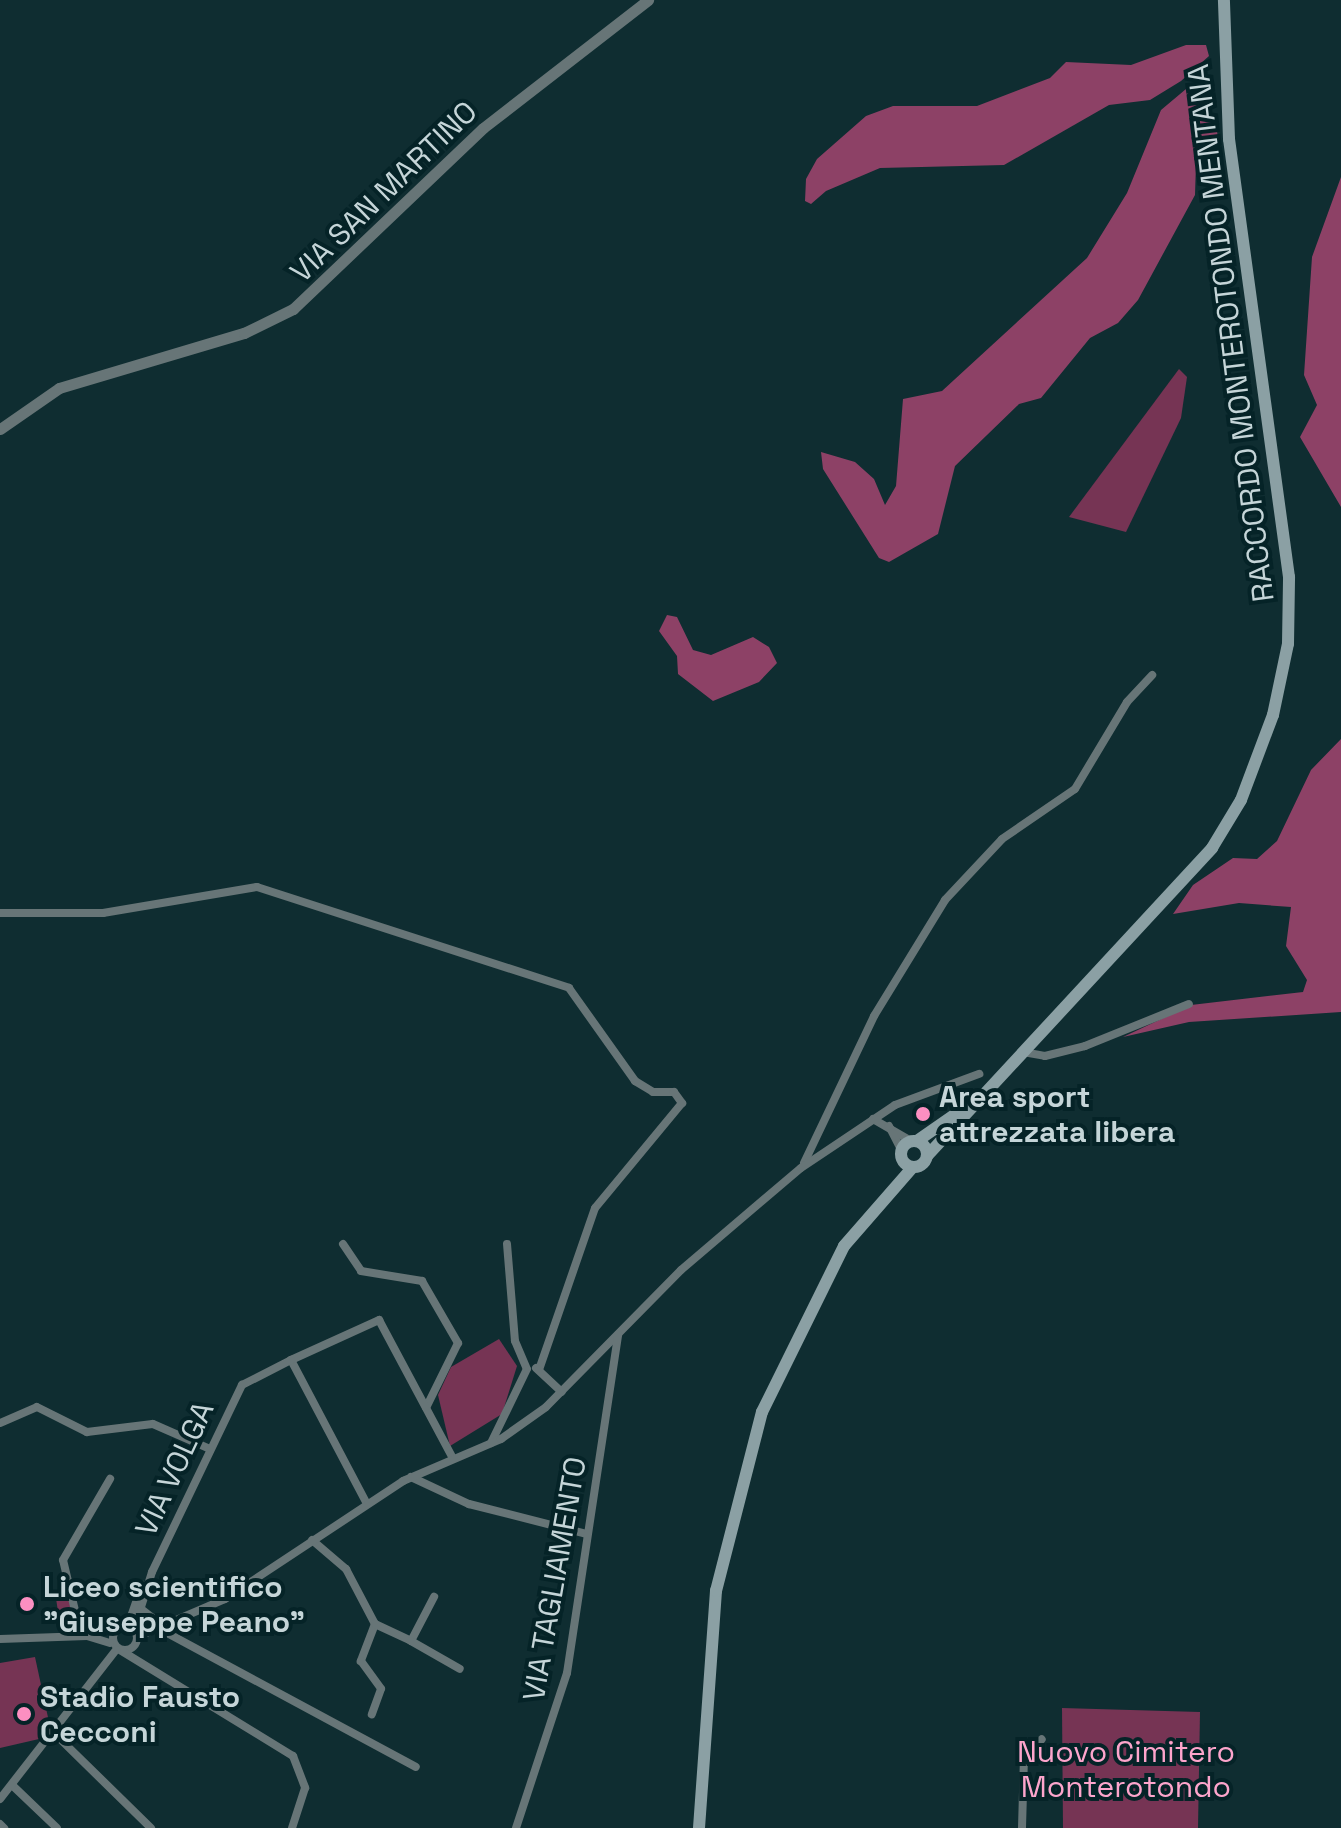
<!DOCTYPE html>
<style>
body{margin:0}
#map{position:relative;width:1341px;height:1828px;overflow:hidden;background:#0f2d31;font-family:"Space Grotesk",sans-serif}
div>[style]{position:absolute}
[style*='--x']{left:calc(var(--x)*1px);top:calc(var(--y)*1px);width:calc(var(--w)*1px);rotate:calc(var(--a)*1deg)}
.green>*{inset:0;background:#763454}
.forest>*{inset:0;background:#8d4166}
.minor>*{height:8px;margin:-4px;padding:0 4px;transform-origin:4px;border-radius:4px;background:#677577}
.minor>.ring{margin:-4px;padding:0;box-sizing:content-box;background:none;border:8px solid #677577;border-radius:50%}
.tertiary>*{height:11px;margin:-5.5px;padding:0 5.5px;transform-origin:5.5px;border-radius:5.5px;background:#677577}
.secondary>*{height:12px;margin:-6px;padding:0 6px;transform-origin:6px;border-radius:6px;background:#8ba0a4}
.secondary>.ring{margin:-6px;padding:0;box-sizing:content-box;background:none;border:12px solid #8ba0a4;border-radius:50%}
.dots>*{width:22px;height:22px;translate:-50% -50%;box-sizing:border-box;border:4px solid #052327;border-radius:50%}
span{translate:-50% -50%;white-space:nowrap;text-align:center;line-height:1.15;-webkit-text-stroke:8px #052327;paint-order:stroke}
.street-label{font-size:30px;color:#c5d5d8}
.poi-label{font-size:30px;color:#c5d5d8;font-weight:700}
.left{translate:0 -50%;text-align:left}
.park-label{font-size:30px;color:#fda5cc}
</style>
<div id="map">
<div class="green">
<div style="clip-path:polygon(1179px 369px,1187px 377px,1181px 418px,1126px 532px,1069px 517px)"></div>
<div style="clip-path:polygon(499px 1339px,517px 1366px,502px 1414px,450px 1446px,438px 1395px,451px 1367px)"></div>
<div style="clip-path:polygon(70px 1590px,74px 1616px,59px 1618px,55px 1592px)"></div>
<div style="clip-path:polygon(35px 1657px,52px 1736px,0 1748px,0 1663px)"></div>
<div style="clip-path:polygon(1062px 1708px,1200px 1712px,1198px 1828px,1063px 1828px)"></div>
</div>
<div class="forest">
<div style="clip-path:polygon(1186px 45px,1206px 45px,1209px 56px,1181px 81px,1150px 100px,1109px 105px,1004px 165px,880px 168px,826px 191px,811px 204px,805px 201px,806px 179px,817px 159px,866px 116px,893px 106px,977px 106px,1050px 78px,1066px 62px,1131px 65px)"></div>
<div style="clip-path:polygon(1186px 89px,1208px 103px,1216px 123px,1225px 195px,1212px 195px,1197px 132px,1195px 195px,1138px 300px,1118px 323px,1090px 338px,1041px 398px,1019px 404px,955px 466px,938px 534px,889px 562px,879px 558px,823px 469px,821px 452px,855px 462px,874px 479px,885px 505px,896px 486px,903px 399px,942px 391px,1087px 258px,1127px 193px,1161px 110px)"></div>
<div style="clip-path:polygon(1341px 177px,1341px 507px,1300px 437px,1317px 405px,1304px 375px,1312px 257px)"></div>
<div style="clip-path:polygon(667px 615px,677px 617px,693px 650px,711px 655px,753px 637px,769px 647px,777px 663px,759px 682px,713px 701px,678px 674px,677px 656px,659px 631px)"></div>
<div style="clip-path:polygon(1341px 739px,1341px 1012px,1189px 1022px,1123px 1037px,1191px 1005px,1303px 992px,1307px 980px,1286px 946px,1291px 907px,1239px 903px,1173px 914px,1193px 885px,1233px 858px,1257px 859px,1277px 841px,1311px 770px)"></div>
</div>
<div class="minor">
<div style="--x:0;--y:913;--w:103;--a:0"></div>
<div style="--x:103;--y:913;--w:156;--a:-9.6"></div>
<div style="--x:257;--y:887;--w:328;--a:17.9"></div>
<div style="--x:569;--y:988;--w:114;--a:54.6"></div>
<div style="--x:635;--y:1081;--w:21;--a:31"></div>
<div style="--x:653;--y:1092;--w:21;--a:0"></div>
<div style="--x:674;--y:1092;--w:14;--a:54"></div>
<div style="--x:682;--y:1103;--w:136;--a:129.6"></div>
<div style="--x:595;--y:1208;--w:171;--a:109.1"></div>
<div style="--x:1023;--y:1052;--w:22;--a:10"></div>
<div style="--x:1045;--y:1056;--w:41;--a:-14"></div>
<div style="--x:1085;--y:1046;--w:112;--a:-22"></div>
<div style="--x:873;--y:1119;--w:44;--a:30.1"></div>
<div style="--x:889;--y:1126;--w:27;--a:63"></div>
<div style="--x:804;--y:1163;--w:163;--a:-64.5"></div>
<div style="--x:874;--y:1016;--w:136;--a:-58.5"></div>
<div style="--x:945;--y:900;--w:83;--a:-46.9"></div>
<div style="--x:1002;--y:839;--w:88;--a:-34.4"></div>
<div style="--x:1075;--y:789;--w:101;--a:-59.1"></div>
<div style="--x:1127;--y:702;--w:37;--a:-47"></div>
<div style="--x:343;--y:1244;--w:32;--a:56"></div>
<div style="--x:361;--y:1271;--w:62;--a:9.3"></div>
<div style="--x:422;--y:1281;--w:72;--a:59.9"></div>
<div style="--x:458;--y:1343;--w:72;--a:116.2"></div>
<div style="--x:507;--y:1244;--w:97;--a:85.3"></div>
<div style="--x:515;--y:1341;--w:30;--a:67"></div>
<div style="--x:536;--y:1368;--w:35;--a:43"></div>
<div style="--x:0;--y:1423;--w:40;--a:-23.4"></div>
<div style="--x:37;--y:1407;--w:56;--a:26.6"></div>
<div style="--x:87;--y:1432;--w:66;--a:-6.9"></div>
<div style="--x:153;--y:1424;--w:62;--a:23.7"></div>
<div style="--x:491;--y:1443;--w:82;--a:-64.1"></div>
<div style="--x:411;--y:1477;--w:64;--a:25"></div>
<div style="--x:469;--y:1504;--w:122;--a:14.3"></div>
<div style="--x:367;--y:1504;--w:163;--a:-117.8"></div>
<div style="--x:291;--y:1360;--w:97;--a:-24.4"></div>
<div style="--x:379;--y:1320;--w:155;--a:61.9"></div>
<div style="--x:312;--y:1540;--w:45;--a:40.5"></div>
<div style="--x:346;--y:1569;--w:62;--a:62.2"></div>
<div style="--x:375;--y:1624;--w:40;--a:111"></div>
<div style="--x:361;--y:1661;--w:34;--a:54"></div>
<div style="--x:381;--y:1689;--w:27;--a:110"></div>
<div style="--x:141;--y:1609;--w:24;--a:38"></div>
<div style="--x:375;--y:1624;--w:40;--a:25"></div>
<div style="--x:411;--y:1641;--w:50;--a:-62.4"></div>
<div style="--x:135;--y:1626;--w:57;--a:-72.5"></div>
<div style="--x:152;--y:1572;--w:208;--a:-64.3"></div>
<div style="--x:242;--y:1385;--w:55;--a:-27"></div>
<div class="ring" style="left:113px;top:1626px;width:16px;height:16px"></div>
<div style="--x:156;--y:1627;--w:295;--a:28.3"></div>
<div style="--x:127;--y:1628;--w:46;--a:-70.8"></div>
<div style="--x:81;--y:1636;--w:78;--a:-103.3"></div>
<div style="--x:63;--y:1560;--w:94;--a:-59.9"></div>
<div style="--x:139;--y:1636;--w:94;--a:-23.3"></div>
<div style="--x:225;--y:1599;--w:214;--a:-33.5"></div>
<div style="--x:403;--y:1481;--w:107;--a:-23.2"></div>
<div style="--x:501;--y:1439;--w:55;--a:-35.4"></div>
<div style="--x:546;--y:1407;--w:192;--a:-45.4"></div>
<div style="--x:681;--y:1270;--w:157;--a:-40.4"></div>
<div style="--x:801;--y:1168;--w:113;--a:-33.8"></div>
<div style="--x:895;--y:1105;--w:90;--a:-20.3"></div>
<div style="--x:0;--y:1639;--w:87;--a:-2"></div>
<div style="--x:87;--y:1636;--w:24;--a:17"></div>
<div style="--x:411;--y:1641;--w:56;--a:29.7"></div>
<div style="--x:120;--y:1650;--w:203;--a:31.5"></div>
<div style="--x:293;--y:1756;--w:34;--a:69"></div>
<div style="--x:305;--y:1788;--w:42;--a:108"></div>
<div style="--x:56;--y:1735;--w:133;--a:44.4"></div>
<div style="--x:12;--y:1785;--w:62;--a:43.7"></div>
<div style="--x:0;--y:1799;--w:189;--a:-52.1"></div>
<div style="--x:0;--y:1824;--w:6;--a:45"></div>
<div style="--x:516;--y:1828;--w:163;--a:-71.8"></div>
<div style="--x:567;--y:1673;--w:342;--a:-81.4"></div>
<div style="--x:1022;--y:1828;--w:71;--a:-88.4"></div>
<div style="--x:1024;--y:1757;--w:25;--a:-45"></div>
</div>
<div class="tertiary">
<div style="--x:0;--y:429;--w:72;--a:-34.8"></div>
<div style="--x:59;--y:388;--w:193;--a:-16.6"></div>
<div style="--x:244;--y:333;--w:55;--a:-26.1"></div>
<div style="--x:293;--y:309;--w:262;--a:-43.6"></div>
<div style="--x:483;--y:128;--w:209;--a:-37.8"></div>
</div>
<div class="secondary">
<div class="ring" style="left:901px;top:1141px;width:14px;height:14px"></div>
<div style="--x:917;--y:1141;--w:56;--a:-34.8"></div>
<div style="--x:927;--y:1156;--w:420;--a:-47.2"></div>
<div style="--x:1212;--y:848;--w:56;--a:-58.9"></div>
<div style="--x:1241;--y:800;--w:91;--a:-69.4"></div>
<div style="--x:1273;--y:715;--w:73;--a:-78.1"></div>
<div style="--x:1288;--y:644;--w:67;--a:-89.1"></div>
<div style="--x:1289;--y:577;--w:442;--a:-97.8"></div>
<div style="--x:1229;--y:139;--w:139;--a:-92.1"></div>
<div style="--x:699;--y:1828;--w:238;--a:-85.9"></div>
<div style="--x:716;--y:1591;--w:185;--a:-75.6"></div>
<div style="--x:762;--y:1412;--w:185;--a:-63.7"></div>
<div style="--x:844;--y:1246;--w:103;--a:-48.9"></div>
</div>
<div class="dots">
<div style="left:923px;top:1114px;background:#fc8fc1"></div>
<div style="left:27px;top:1604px;background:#fc8fc1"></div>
<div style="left:24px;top:1714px;background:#fc8fc1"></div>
</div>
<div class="street-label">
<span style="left:384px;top:192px;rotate:-44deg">VIA SAN MARTINO</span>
<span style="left:1231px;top:333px;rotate:-97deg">RACCORDO MONTEROTONDO MENTANA</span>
<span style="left:175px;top:1469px;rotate:-65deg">VIA VOLGA</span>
<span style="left:555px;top:1579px;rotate:-80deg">VIA TAGLIAMENTO</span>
</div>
<div class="poi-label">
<span class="left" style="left:939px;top:1114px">Area sport<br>attrezzata libera</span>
<span class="left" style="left:43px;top:1604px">Liceo scientifico<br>"Giuseppe Peano"</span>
<span class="left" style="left:40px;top:1714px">Stadio Fausto<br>Cecconi</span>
</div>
<div class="park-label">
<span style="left:1126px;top:1769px">Nuovo Cimitero<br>Monterotondo</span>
</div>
</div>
